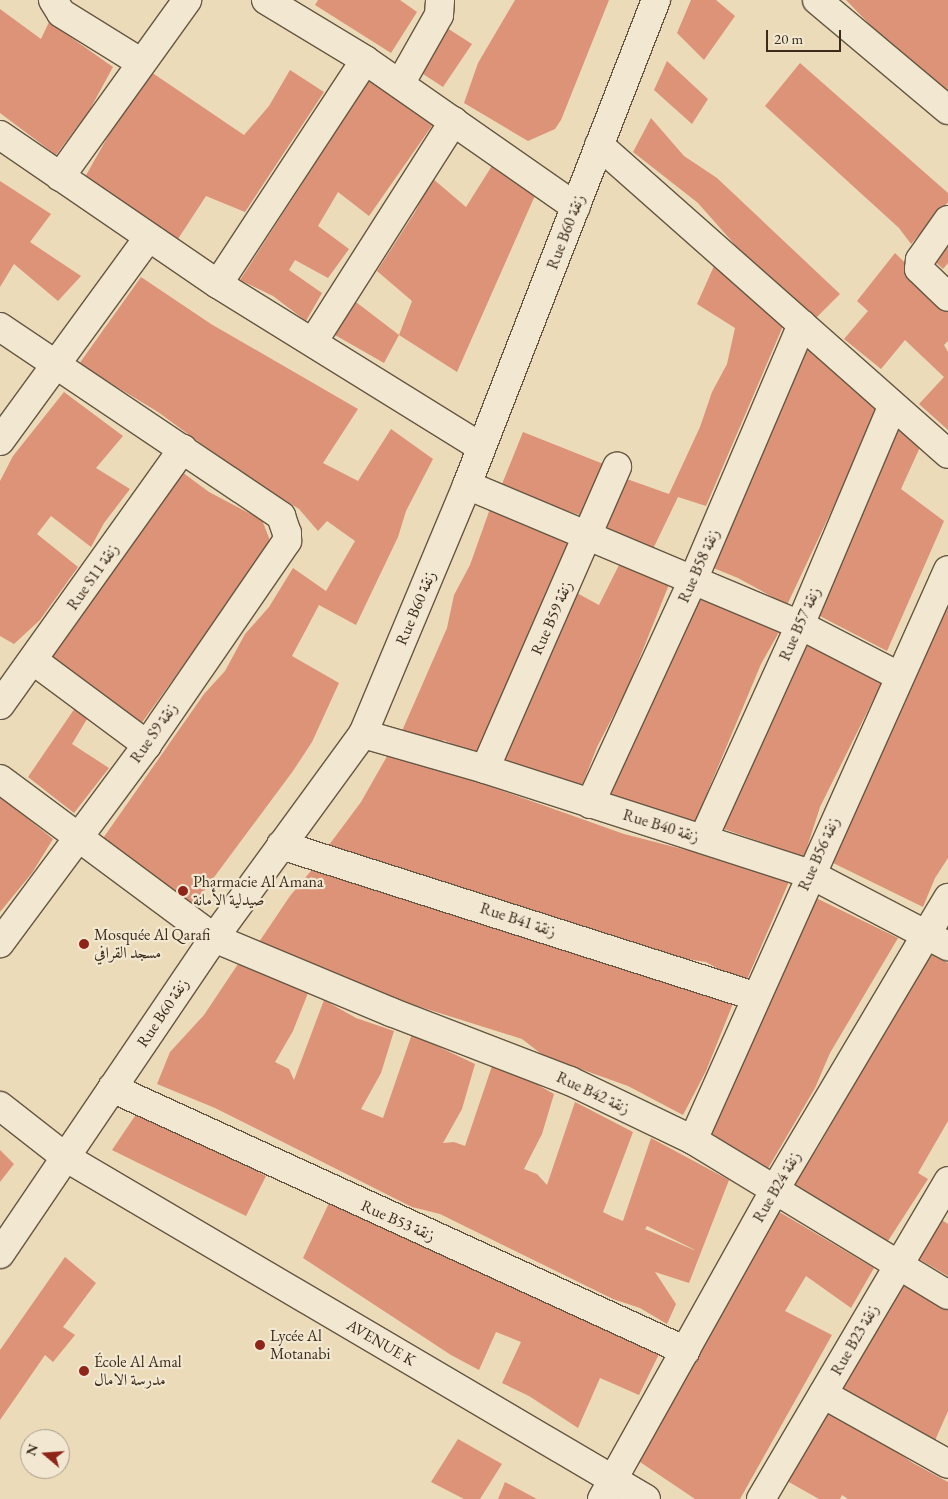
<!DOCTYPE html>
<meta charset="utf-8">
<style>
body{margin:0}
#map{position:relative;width:948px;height:1499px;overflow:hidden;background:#ebdbb9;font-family:"EB Garamond",Amiri,serif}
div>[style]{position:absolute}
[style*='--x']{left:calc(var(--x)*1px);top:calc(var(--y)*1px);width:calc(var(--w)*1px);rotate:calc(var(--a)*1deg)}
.building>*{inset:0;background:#dc9378}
.roads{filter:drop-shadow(1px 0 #665742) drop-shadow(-1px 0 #665742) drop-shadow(0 1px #665742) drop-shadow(0 -1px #665742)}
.street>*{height:28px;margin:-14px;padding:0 14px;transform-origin:14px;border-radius:14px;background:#f2e8d2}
.secondary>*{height:28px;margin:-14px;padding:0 14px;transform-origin:14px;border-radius:14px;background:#f2e8d2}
.dots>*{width:14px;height:14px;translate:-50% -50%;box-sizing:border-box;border:2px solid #f2e8d2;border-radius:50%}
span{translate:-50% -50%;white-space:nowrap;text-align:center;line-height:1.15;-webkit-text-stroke:4.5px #f2e8d2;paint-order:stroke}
.street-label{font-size:16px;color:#3a2b1a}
.poi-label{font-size:16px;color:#3a2b1a}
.left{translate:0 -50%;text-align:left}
.north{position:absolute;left:20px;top:1429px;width:50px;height:50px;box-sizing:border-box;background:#f2e8d2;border:1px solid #a89c88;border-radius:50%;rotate:288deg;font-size:14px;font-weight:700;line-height:20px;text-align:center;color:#3a2b1a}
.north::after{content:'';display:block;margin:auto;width:18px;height:22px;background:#8f2418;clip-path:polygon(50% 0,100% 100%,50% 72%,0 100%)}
.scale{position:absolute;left:766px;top:30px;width:75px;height:22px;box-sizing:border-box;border:2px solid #3a2b1a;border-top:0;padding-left:6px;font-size:15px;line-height:18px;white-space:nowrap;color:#3a2b1a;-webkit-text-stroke:4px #f2e8d2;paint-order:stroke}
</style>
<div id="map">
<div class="building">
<div style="clip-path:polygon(318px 0,400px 0,417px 12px,391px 53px,315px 5px)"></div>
<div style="clip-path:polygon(515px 0,609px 0,561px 120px,555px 129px,528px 141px,464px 103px,478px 63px)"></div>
<div style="clip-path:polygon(691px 0,716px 0,735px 16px,704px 60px,677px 33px)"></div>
<div style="clip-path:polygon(846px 0,948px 0,948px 94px,876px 31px)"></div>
<div style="clip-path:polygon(0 9px,41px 39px,49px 22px,113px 67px,89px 111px,56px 155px,0 113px)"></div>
<div style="clip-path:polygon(447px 28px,472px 44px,443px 87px,420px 72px)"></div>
<div style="clip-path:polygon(667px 61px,708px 99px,692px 124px,654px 90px)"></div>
<div style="clip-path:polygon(800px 63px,948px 193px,948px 202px,911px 244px,899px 228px,765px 106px)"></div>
<div style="clip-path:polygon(290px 70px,324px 92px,245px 212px,206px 196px,178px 239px,146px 222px,85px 177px,123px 110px,151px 72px,244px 135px,269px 106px)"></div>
<div style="clip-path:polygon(373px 74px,436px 120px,369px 216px,338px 192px,318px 226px,349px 249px,328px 278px,295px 260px,289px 270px,322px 293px,306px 321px,273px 296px,240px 280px)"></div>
<div style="clip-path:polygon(651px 118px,684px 156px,717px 178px,840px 294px,816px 318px,751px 263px,698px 203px,633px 152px)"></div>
<div style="clip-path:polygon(495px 161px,537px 191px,457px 372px,399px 335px,384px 363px,335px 335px,352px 299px,399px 335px,412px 301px,377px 271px,415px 212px,432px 178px,466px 207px)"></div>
<div style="clip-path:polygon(0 181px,51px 214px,30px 242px,81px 276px,58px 301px,14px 264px,0 287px)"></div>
<div style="clip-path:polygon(948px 233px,948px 263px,943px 269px,929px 256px)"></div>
<div style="clip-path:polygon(895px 253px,948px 305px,948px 341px,944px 345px,948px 352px,948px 430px,919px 404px,944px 377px,905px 340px,881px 369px,844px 339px,868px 311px,857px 301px)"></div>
<div style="clip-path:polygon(714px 266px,783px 326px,706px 506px,678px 497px,652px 551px,600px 527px,624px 478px,669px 494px,700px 427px,712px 392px,727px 364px,735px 328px,697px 304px)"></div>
<div style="clip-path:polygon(141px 277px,211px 324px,358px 409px,323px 463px,358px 481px,391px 429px,433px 459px,406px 511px,398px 537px,356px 625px,319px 605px,292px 656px,339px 683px,312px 742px,293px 771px,189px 911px,99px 844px,204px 694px,225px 671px,245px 634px,269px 607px,293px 568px,326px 591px,355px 541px,327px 521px,318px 531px,299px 509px,241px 473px,158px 412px,79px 364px)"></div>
<div style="clip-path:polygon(808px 338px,881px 406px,787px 605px,738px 578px,711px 567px)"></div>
<div style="clip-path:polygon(64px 392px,123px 436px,96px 468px,130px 489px,104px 523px,91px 547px,51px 516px,37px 534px,78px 567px,40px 620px,14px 644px,0 636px,0 481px,13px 456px)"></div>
<div style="clip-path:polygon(899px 423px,921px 445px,901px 489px,944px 521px,887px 651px,814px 613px)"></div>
<div style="clip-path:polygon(523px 432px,606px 465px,586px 517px,500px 489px)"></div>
<div style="clip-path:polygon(182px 472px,209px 492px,262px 520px,271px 543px,141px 724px,51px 655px,78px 619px,92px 593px)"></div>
<div style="clip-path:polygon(491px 506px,571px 545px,518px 657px,480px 756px,443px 740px,441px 744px,402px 731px,447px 628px,454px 595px,470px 565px)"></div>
<div style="clip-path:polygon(624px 555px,670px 582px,628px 687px,597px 747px,580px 791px,498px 760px,575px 592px,599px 605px)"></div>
<div style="clip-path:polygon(697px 585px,783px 625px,761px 664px,692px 829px,603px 793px)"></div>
<div style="clip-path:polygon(948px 585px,948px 858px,935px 878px,923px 907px,827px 860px,882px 737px,905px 703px,912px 667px)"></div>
<div style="clip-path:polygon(805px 634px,883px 680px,820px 807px,804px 857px,718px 827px)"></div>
<div style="clip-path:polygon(77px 705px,90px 714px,72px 744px,109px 768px,74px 813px,28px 777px)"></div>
<div style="clip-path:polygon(390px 751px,624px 834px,791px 877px,745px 984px,706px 962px,668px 956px,640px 944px,378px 864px,329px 845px,361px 802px)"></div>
<div style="clip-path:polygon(0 796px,53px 839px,32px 873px,0 912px)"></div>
<div style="clip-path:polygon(315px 866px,734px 1001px,706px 1071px,683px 1115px,628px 1086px,544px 1056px,522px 1039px,379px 994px,257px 945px,290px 896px)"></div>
<div style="clip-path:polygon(812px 896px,898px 938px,830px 1053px,815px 1088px,767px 1170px,708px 1131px)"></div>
<div style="clip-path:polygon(930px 954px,948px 963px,948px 1121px,918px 1173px,928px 1179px,888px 1241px,791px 1184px,817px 1149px)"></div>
<div style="clip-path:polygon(evenodd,238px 964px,310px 988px,293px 1031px,275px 1062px,289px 1069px,294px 1080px,324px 1000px,356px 1018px,394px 1031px,381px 1073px,361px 1109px,383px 1118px,412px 1034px,475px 1064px,462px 1109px,443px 1143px,454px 1142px,465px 1146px,494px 1060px,554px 1094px,542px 1134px,524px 1169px,537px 1174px,547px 1185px,575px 1102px,633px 1132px,603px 1212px,613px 1217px,623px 1221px,651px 1138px,729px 1180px,689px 1283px,655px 1272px,676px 1304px,667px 1324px,640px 1308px,613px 1299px,440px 1214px,412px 1207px,215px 1108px,157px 1084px,170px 1052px,204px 1015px,238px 964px,647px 1226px,695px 1250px,694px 1250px,645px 1229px,647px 1226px)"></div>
<div style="clip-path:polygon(141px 1107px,266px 1176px,246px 1216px,112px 1150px)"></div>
<div style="clip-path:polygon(0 1150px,14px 1164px,0 1182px)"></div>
<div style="clip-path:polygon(330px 1201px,660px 1352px,639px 1395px,600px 1378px,578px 1428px,529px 1396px,502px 1383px,521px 1342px,496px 1332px,479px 1370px,451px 1355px,303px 1258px)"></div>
<div style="clip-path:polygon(776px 1210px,874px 1268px,851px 1308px,806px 1276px,785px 1311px,832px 1335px,740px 1499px,695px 1499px,637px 1460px)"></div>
<div style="clip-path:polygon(939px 1218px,948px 1224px,948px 1276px,917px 1258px)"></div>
<div style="clip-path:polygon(65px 1257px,96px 1283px,63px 1327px,75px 1335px,53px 1362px,45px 1355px,0 1420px,0 1350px)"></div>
<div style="clip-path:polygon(903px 1279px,948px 1307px,948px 1411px,933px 1445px,842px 1389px,884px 1319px)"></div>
<div style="clip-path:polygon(830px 1407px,913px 1463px,948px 1482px,948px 1499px,848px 1499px,842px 1495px,840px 1499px,819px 1499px,787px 1481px)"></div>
<div style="clip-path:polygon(458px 1439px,502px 1464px,480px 1499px,464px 1499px,431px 1482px)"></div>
<div style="clip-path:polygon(505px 1482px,537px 1499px,498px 1499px)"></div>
</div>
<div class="roads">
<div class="street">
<div style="--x:53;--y:0;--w:15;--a:58"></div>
<div style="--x:61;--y:13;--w:93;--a:31.8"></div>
<div style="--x:266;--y:0;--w:116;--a:31.2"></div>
<div style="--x:365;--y:60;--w:257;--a:34.9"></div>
<div style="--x:817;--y:0;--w:171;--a:40"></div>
<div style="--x:400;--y:84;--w:79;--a:-60.5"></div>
<div style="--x:439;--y:15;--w:15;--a:-86"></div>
<div style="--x:0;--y:135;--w:264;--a:34.4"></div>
<div style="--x:218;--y:284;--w:309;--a:31.8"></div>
<div style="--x:599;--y:145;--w:466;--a:41.5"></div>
<div style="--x:60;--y:177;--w:218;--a:-54.3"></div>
<div style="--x:948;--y:220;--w:49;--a:125"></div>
<div style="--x:920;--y:260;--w:9;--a:96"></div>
<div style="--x:919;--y:269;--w:40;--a:44"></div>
<div style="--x:218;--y:284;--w:268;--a:-56.7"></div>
<div style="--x:0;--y:327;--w:339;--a:33.9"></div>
<div style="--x:281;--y:516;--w:18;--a:71"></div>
<div style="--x:287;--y:533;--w:8;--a:90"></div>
<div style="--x:287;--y:541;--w:247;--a:124.5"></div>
<div style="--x:147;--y:745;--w:247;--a:126.6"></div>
<div style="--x:313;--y:342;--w:262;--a:-57.5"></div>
<div style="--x:0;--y:441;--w:251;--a:-53.9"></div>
<div style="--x:467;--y:485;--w:361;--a:22.8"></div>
<div style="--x:800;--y:625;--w:111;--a:27.3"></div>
<div style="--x:34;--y:661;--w:141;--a:36.6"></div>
<div style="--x:0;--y:705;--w:315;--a:-54.5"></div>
<div style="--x:363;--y:734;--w:127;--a:16"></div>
<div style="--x:485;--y:769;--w:342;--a:17.9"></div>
<div style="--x:810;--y:874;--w:156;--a:27.6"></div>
<div style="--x:485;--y:769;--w:330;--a:-66.4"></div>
<div style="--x:0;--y:779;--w:267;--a:36.6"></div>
<div style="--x:214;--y:938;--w:192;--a:22.7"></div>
<div style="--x:391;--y:1012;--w:192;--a:21.1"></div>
<div style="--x:570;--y:1081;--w:136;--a:25.6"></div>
<div style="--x:693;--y:1140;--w:298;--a:31.3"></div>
<div style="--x:590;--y:804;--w:247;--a:-65.3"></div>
<div style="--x:693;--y:580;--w:278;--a:-66.9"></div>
<div style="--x:703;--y:839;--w:235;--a:-65.6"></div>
<div style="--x:800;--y:625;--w:237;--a:-67.1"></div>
<div style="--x:281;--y:845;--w:497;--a:17.7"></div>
<div style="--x:112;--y:1088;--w:631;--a:24.62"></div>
<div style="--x:0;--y:1106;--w:83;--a:38.1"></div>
<div style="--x:65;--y:1157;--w:674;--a:30.48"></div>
<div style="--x:693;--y:1140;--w:624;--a:-65.9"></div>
<div style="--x:823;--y:1394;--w:143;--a:29.2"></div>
<div style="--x:602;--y:1499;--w:353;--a:-60.8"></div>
<div style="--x:774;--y:1191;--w:341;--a:-59.3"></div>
<div style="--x:761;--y:1499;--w:369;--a:-59.5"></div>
</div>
<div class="secondary">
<div style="--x:0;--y:1254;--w:373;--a:-55.9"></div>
<div style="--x:209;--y:945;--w:261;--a:-53.9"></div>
<div style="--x:363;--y:734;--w:270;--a:-67.3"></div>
<div style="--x:467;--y:485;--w:521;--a:-68.71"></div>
</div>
</div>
<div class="dots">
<div style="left:183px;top:891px;background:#8f2418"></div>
<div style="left:84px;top:944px;background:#8f2418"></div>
<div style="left:260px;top:1345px;background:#8f2418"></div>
<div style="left:84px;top:1371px;background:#8f2418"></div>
</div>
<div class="street-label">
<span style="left:566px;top:232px;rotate:-69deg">Rue B60 زنقة</span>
<span style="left:699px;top:566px;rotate:-66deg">Rue B58 زنقة</span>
<span style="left:93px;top:577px;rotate:-55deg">Rue S11 زنقة</span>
<span style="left:416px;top:608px;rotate:-67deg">Rue B60 زنقة</span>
<span style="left:552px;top:618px;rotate:-66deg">Rue B59 زنقة</span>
<span style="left:800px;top:624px;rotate:-66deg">Rue B57 زنقة</span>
<span style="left:154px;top:733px;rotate:-55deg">Rue S9 زنقة</span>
<span style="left:661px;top:826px;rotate:17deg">Rue B40 زنقة</span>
<span style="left:819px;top:854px;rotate:-66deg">Rue B56 زنقة</span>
<span style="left:518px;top:920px;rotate:18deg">Rue B41 زنقة</span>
<span style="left:163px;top:1013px;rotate:-56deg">Rue B60 زنقة</span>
<span style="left:593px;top:1093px;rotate:25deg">Rue B42 زنقة</span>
<span style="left:777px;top:1187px;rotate:-60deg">Rue B24 زنقة</span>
<span style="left:398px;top:1221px;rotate:24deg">Rue B53 زنقة</span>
<span style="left:855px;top:1340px;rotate:-60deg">Rue B23 زنقة</span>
<span style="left:381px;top:1343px;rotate:30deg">AVENUE K</span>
</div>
<div class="poi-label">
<span class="left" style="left:193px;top:891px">Pharmacie Al Amana<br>صيدلية الأمانة</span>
<span class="left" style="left:94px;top:944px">Mosquée Al Qarafi<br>مسجد القرافي</span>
<span class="left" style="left:270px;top:1345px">Lycée Al<br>Motanabi</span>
<span class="left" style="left:94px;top:1371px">École Al Amal<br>مدرسة الامال</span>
</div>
<div class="north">N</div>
<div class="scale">20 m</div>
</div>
